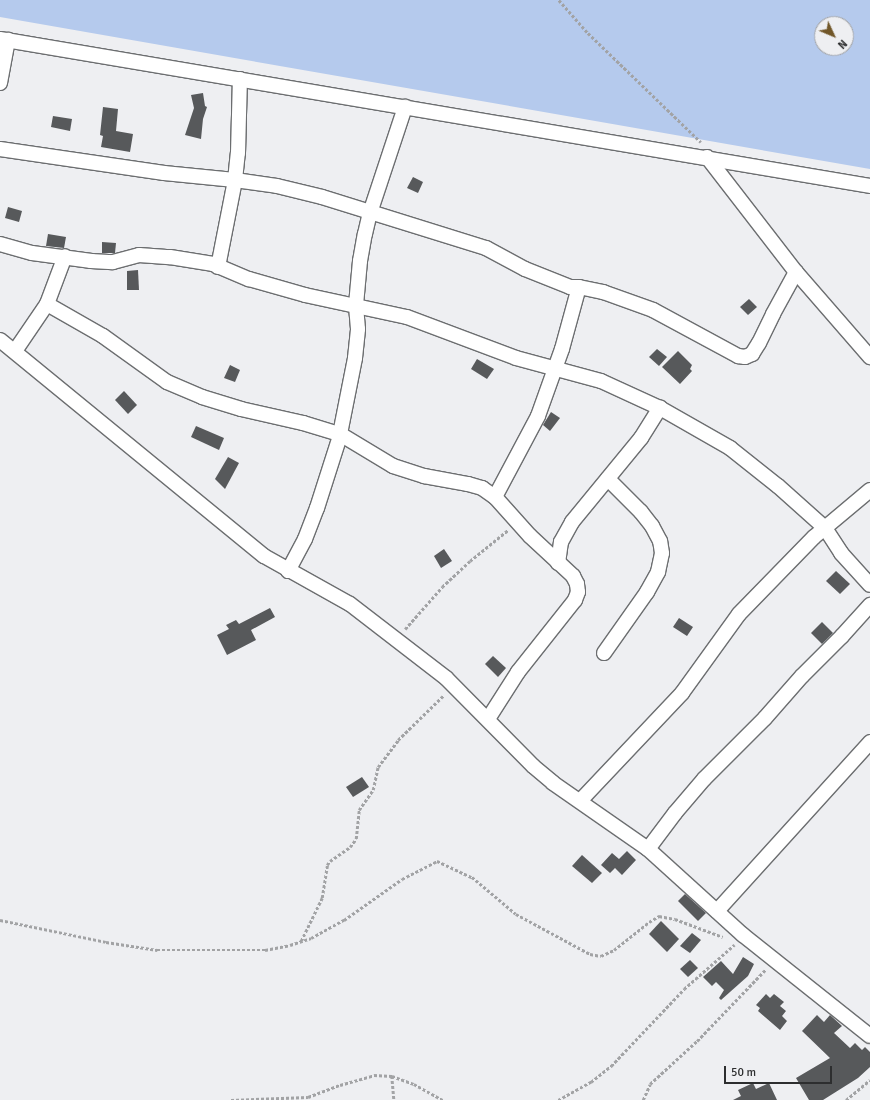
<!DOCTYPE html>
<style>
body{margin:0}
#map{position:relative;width:870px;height:1100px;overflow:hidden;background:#eeeff2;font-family:Signika,sans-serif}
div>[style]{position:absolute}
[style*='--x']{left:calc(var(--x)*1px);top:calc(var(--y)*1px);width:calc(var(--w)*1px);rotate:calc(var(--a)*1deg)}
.green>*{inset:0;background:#b5caed}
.building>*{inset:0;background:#57595b}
.path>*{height:2.5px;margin-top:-1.25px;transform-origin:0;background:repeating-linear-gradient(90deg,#a2a3a5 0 3px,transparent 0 5px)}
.roads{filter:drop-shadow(1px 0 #6c6e70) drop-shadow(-1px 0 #6c6e70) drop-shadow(0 1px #6c6e70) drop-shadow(0 -1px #6c6e70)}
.minor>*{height:14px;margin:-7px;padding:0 7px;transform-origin:7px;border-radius:7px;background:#fff}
span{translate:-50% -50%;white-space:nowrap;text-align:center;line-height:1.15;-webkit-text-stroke:4px #eeeff2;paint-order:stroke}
.north{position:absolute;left:814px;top:16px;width:40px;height:40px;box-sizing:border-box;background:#eeeff2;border:1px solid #a1a2a4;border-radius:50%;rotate:134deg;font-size:11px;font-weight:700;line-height:16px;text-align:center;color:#2d2e2f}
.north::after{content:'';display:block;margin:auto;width:14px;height:18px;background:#715729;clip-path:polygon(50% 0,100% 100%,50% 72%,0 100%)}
.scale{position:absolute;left:724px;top:1066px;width:108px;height:18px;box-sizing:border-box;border:2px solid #2d2e2f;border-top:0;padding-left:5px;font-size:12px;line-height:14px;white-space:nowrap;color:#2d2e2f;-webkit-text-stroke:3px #eeeff2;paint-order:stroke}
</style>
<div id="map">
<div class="green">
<div style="clip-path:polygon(evenodd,0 0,870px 0,870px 169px,0 17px,0 0,822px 24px,846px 24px,846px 48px,822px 48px,822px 24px)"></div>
</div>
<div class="building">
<div style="clip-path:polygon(203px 93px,205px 106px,207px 107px,203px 119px,201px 139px,185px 135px,194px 108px,191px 95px)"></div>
<div style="clip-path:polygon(103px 107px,118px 109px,116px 131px,133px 134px,130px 152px,101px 147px,103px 136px,100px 135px)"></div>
<div style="clip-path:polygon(53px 116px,72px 119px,70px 131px,51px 127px)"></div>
<div style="clip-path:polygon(413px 177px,423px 182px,418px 193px,407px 188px)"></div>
<div style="clip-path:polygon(8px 207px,22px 211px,19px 222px,5px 218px)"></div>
<div style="clip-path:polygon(48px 234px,66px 237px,64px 248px,46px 246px)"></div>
<div style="clip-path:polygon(102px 242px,116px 243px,115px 253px,102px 253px)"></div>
<div style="clip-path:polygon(138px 270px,139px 290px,127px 290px,127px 271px)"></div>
<div style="clip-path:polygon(749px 299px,757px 307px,748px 315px,740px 307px)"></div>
<div style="clip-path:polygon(657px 349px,667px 357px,659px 366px,649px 357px)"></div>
<div style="clip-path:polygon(678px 351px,692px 365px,690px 369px,692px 371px,680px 384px,662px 367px)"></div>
<div style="clip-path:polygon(477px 359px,494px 369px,487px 379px,471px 369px)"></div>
<div style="clip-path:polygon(230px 365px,240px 370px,235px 382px,224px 378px)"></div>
<div style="clip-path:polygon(124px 391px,137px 405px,128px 414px,115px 400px)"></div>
<div style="clip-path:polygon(551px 412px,560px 418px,550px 431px,543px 425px)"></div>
<div style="clip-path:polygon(196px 426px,224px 438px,219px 450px,191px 437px)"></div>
<div style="clip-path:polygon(228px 457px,239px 463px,225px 489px,215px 479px)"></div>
<div style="clip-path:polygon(444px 549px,452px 561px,441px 568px,434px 556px)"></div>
<div style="clip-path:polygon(836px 571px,850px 584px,840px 594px,826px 581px)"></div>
<div style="clip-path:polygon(270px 608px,275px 617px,251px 630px,256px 640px,227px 655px,217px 635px,229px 629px,226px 625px,236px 620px,239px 624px)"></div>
<div style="clip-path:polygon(679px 618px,693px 627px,687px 636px,673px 627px)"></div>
<div style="clip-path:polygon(822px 622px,833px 633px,822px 644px,811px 633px)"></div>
<div style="clip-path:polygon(493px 656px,506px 668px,498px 677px,485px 664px)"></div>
<div style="clip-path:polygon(362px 777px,369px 787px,353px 797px,346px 787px)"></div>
<div style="clip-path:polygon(627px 851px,636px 860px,622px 875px,615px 868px,610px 873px,601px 865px,612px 853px,619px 859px)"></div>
<div style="clip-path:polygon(582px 855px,602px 873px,592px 883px,572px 866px)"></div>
<div style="clip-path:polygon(685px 894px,706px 913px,698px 921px,678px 901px)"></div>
<div style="clip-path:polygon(661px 921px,679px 939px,667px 952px,649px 934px)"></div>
<div style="clip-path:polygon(692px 933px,701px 940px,690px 953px,680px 946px)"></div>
<div style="clip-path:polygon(743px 957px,754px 964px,748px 976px,721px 1000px,719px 998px,724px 990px,716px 982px,712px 986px,703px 977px,721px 961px,733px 974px)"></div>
<div style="clip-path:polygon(690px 960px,698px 968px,688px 977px,680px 969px)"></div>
<div style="clip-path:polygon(766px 994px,770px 998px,774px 994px,784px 1002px,780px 1006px,786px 1011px,782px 1016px,787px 1021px,780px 1030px,758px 1011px,760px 1008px,756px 1005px)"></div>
<div style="clip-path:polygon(817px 1015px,824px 1022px,830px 1015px,842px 1026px,834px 1033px,850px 1048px,855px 1043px,862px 1050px,865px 1047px,870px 1052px,870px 1067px,858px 1078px,823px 1100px,809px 1100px,796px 1078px,830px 1058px,802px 1031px)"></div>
<div style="clip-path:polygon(753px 1083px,756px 1089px,769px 1083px,777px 1100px,733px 1100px,741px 1096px,738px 1090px)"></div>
</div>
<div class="path">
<div style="--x:559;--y:0;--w:44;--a:48.7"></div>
<div style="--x:588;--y:33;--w:157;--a:44"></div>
<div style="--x:405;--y:629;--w:56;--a:-48.6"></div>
<div style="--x:442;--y:587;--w:38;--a:-43"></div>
<div style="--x:470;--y:561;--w:49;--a:-39.2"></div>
<div style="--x:0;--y:920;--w:108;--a:11.7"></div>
<div style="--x:106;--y:942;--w:52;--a:8.9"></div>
<div style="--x:157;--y:950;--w:108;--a:0"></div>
<div style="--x:265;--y:950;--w:25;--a:-11"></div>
<div style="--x:290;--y:945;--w:22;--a:-18"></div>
<div style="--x:311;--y:938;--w:38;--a:-29"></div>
<div style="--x:344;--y:920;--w:71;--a:-35.3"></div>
<div style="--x:402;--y:879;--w:39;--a:-27"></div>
<div style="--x:437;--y:861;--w:38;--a:25"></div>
<div style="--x:472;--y:877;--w:57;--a:40.1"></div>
<div style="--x:516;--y:914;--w:84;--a:28.4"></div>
<div style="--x:590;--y:954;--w:11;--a:10"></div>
<div style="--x:601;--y:956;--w:14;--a:-25"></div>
<div style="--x:614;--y:950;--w:45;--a:-38.7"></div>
<div style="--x:649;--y:922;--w:12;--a:-31"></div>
<div style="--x:659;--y:916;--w:16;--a:11"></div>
<div style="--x:675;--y:919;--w:51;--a:20.6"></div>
<div style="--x:301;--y:941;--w:48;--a:-64"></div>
<div style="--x:322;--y:898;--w:33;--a:-81"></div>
<div style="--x:327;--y:865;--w:5;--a:-53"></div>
<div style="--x:330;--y:861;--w:24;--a:-35"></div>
<div style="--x:350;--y:847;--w:10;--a:-53"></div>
<div style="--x:356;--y:839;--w:29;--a:-84"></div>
<div style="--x:359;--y:810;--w:24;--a:-55"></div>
<div style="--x:373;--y:790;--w:24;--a:-78"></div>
<div style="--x:378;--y:767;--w:34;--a:-53"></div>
<div style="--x:398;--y:740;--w:64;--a:-44.4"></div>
<div style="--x:392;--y:1076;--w:24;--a:85"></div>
<div style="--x:231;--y:1100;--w:77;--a:-2.2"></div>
<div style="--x:308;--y:1097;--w:34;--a:-21"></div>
<div style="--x:340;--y:1085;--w:35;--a:-16"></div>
<div style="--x:374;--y:1075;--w:18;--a:3"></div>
<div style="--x:392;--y:1076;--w:23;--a:20"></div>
<div style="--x:414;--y:1084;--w:33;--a:29"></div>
<div style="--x:558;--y:1100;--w:38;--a:-29"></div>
<div style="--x:591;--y:1082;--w:26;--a:-39"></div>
<div style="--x:611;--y:1066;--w:106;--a:-46.5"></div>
<div style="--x:684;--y:989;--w:67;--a:-41.3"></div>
<div style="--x:643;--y:1100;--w:17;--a:-66"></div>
<div style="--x:650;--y:1084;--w:64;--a:-42.5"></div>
<div style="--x:697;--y:1041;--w:100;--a:-46.2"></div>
<div style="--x:846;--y:1100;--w:31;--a:-40"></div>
</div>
<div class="roads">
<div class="minor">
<div style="--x:0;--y:39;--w:882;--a:9.59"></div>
<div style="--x:0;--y:83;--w:44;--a:-79.5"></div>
<div style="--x:0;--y:149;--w:166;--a:8.3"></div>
<div style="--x:164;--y:173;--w:71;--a:5.6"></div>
<div style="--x:235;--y:180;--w:42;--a:8.1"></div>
<div style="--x:277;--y:186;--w:46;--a:13.7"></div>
<div style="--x:322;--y:197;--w:172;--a:17.3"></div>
<div style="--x:486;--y:248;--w:44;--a:28.3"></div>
<div style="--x:525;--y:269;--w:48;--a:21.8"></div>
<div style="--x:570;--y:287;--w:9;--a:0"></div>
<div style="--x:579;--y:287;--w:25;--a:12"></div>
<div style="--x:603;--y:292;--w:53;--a:19.8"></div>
<div style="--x:653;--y:310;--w:97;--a:28.4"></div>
<div style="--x:738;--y:356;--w:7;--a:8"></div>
<div style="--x:745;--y:357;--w:8;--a:-23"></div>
<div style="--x:752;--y:354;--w:13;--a:-58"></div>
<div style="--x:759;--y:343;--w:32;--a:-64"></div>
<div style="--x:773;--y:314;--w:48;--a:-61.3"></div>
<div style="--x:707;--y:157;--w:145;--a:52.3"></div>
<div style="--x:796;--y:272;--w:113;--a:49"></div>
<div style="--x:0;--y:244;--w:33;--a:16"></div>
<div style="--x:32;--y:253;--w:60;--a:7.7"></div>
<div style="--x:91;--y:261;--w:22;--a:3"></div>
<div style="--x:113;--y:262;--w:27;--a:-15"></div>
<div style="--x:139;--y:255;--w:31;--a:4"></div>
<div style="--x:170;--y:257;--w:44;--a:9.2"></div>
<div style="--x:213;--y:264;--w:39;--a:23"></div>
<div style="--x:249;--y:279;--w:58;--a:15.9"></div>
<div style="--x:305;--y:295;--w:104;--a:12.2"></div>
<div style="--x:407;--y:317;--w:116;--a:20.6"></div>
<div style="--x:516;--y:358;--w:88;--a:15.1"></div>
<div style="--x:601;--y:381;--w:65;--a:24.6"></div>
<div style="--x:660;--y:408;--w:81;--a:29.7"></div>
<div style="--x:730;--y:448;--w:61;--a:38.4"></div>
<div style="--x:778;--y:486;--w:63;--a:41.8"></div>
<div style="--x:825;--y:528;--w:30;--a:57"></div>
<div style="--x:841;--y:553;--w:43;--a:47.8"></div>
<div style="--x:218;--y:267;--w:89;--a:-78.9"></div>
<div style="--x:235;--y:180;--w:27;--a:-84"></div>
<div style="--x:238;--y:153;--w:74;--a:-88.5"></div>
<div style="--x:47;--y:304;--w:64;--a:29.7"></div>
<div style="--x:103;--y:336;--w:79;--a:35.7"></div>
<div style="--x:167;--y:382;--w:38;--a:23"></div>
<div style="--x:202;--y:397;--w:41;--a:17.1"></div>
<div style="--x:241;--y:409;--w:64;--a:12.7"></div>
<div style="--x:303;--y:423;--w:39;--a:17"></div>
<div style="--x:340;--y:434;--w:62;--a:31.1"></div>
<div style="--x:393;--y:466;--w:33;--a:18"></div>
<div style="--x:424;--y:476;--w:45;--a:10.3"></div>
<div style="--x:468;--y:484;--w:15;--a:16"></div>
<div style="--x:482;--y:488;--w:16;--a:35"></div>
<div style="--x:495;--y:497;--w:52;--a:48.1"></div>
<div style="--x:530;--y:536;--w:59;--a:42.9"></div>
<div style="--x:573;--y:576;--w:9;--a:63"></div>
<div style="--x:577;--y:584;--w:8;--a:83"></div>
<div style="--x:578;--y:592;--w:9;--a:111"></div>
<div style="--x:575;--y:600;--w:92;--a:128.4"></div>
<div style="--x:518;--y:672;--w:56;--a:122.6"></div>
<div style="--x:0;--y:340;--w:341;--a:39.3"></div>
<div style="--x:264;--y:556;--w:98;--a:29.2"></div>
<div style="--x:350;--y:604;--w:121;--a:37.6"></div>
<div style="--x:446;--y:678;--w:124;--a:45.3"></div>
<div style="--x:533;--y:766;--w:26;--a:40"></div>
<div style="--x:553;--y:783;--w:116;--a:34.8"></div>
<div style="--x:648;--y:849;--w:128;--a:42.2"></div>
<div style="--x:743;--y:935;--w:162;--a:38.5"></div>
<div style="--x:15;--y:351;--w:57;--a:-55.8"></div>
<div style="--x:47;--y:304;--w:51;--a:-69.4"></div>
<div style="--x:495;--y:497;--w:92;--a:-62"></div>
<div style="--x:538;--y:416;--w:71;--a:-70.3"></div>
<div style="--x:562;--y:349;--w:64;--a:-74.7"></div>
<div style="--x:558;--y:563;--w:21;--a:-82"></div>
<div style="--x:561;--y:542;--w:23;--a:-61"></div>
<div style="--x:572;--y:522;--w:109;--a:-50.6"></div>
<div style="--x:641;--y:438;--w:36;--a:-58"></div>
<div style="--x:288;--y:571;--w:36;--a:-62"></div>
<div style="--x:305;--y:539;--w:33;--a:-69"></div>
<div style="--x:317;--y:508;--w:72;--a:-72.3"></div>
<div style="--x:339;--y:439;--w:83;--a:-78.8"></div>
<div style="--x:355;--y:358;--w:29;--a:-84"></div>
<div style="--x:358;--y:329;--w:24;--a:-95"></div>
<div style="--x:356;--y:305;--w:44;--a:-84.8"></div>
<div style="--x:360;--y:261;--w:27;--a:-80"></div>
<div style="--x:365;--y:234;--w:22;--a:-77"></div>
<div style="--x:370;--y:213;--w:112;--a:-71.7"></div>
<div style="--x:604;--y:653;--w:75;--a:-54.8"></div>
<div style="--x:647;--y:592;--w:23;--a:-61"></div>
<div style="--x:658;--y:572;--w:19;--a:-78"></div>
<div style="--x:662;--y:553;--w:12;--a:-99"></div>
<div style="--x:660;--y:541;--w:17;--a:-118"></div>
<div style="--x:652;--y:526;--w:18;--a:-128"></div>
<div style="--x:641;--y:512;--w:47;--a:-135"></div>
<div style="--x:580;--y:801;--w:149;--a:-46.6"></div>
<div style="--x:682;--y:693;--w:97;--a:-54.2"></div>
<div style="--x:739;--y:614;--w:107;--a:-45.8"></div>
<div style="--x:814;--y:537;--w:73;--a:-40"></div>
<div style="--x:648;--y:849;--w:45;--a:-53.1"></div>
<div style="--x:675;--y:813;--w:45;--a:-49.5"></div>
<div style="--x:704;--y:779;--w:86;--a:-45"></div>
<div style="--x:765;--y:718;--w:56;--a:-48.6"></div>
<div style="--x:802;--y:676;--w:57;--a:-45"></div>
<div style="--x:842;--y:636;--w:42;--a:-47.9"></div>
<div style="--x:717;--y:911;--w:228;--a:-47.8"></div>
</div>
</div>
<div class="north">N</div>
<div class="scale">50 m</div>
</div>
